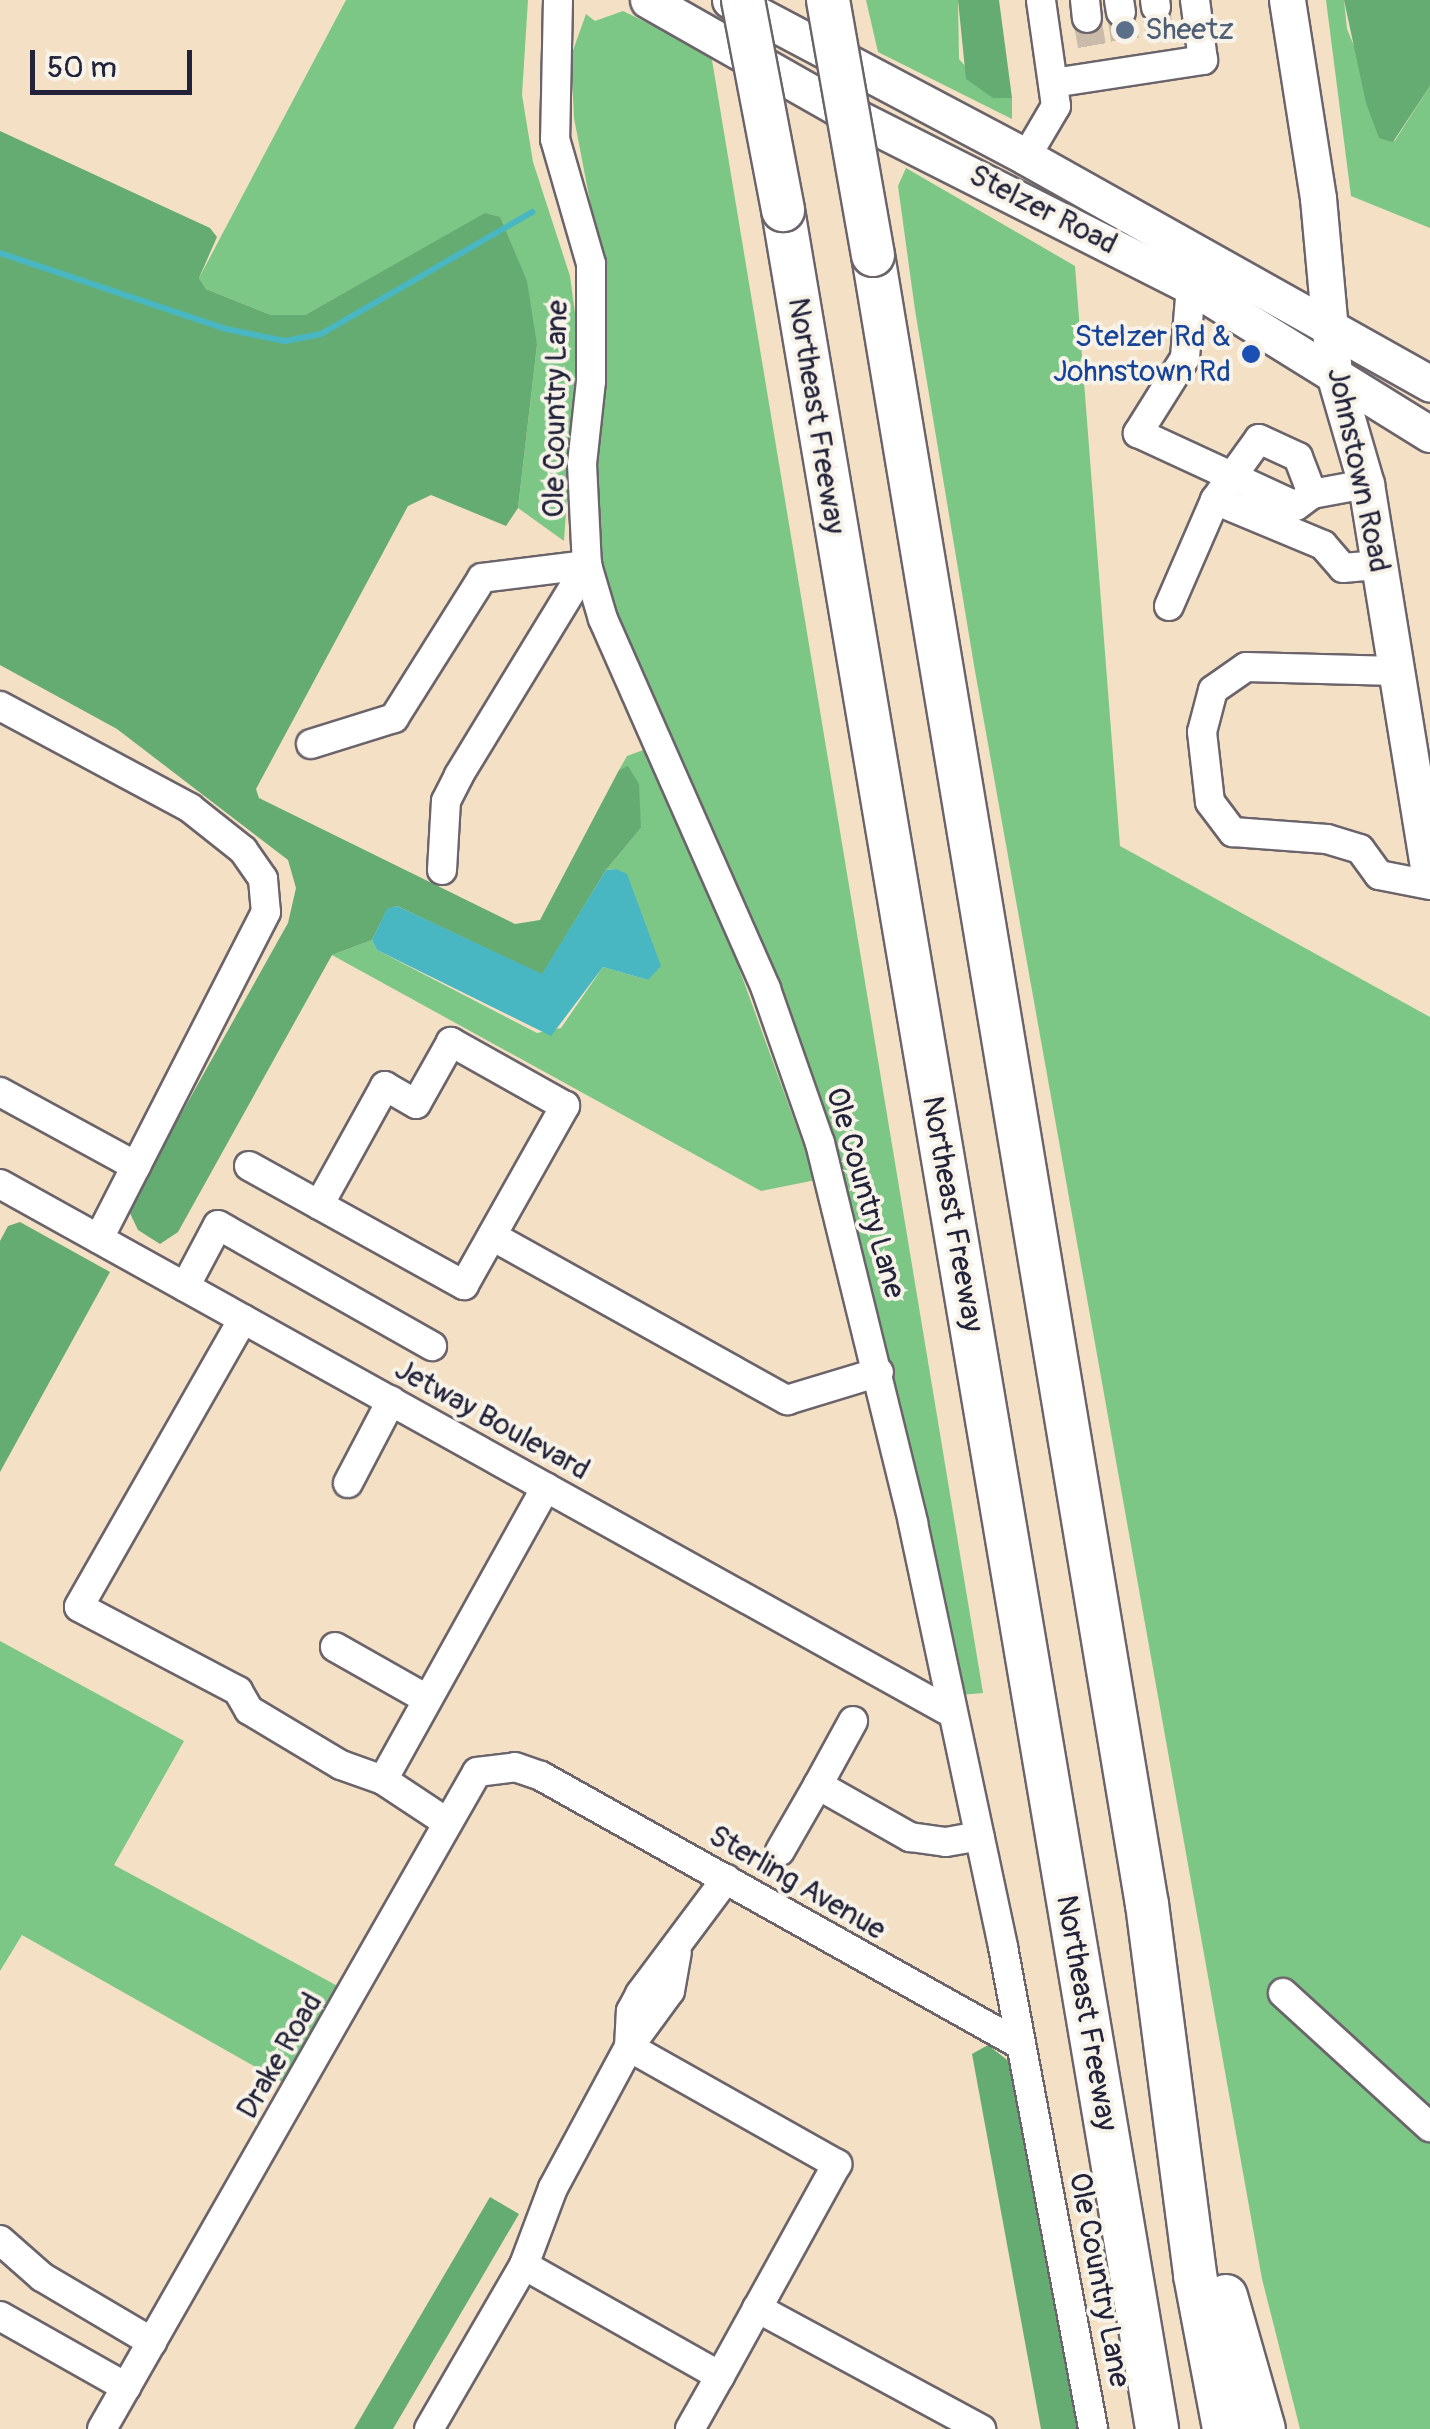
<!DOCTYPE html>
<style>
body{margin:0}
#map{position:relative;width:1430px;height:2429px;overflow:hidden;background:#f3e0c5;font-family:Pangolin,sans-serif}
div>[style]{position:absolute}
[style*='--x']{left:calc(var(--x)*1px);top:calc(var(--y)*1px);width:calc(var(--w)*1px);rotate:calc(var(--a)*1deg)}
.green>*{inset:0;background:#7cc785}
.forest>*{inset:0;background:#65ac72}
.water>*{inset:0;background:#49b7c2}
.stream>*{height:6px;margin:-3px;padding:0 3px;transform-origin:3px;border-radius:3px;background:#49b7c2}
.minor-tunnel>*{height:28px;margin-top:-14px;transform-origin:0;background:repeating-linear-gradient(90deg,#c9baa9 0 28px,transparent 0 42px)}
.roads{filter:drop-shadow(2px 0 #6b646b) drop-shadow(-2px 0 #6b646b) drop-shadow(0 2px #6b646b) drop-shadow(0 -2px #6b646b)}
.minor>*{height:28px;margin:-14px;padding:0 14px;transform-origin:14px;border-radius:14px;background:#fff}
.major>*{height:35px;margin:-17.5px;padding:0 17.5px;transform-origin:17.5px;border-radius:17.5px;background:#fff}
.highway>*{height:42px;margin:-21px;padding:0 21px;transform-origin:21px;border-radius:21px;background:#fff}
.bridges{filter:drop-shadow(2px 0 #6b646b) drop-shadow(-2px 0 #6b646b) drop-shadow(0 2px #6b646b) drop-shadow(0 -2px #6b646b)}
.highway-bridge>*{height:42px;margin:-21px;padding:0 21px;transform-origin:21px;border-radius:21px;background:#fff}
.dots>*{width:28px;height:28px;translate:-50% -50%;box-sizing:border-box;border:5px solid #f7f3e8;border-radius:50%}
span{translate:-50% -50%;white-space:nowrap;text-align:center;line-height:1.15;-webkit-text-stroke:8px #f7f3e8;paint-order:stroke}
.service-label{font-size:30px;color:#4e5e75}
.left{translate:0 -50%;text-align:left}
.street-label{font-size:30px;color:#22223b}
.transit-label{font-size:30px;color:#164399}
.right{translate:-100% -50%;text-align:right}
.scale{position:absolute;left:30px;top:50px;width:162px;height:45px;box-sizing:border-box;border:5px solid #22223b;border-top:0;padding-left:12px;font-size:30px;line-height:35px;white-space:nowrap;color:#22223b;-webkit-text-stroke:8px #f7f3e8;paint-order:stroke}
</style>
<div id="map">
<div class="green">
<div style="clip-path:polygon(346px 0,528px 0,522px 95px,533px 162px,570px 276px,578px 335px,564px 541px,518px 508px,537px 345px,485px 214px,305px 315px,271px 315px,206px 289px,199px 278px)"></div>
<div style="clip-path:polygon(866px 0,958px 0,959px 59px,993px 98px,1012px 98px,1012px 119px,878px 52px)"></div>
<div style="clip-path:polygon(1326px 0,1344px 0,1347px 29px,1394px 142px,1430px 86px,1430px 228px,1351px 196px)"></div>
<div style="clip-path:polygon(623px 11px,711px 54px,983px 1693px,960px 1695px,894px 1387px,840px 1175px,779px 999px,622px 630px,600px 556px,593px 469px,606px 370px,604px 274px,574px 118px,571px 56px,586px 14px,595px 21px)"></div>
<div style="clip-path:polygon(906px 168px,1075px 266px,1120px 846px,1430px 1017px,1430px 2429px,1300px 2429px,1262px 2279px,975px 671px,915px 310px,898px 186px)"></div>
<div style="clip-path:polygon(646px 749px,713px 897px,816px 1180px,761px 1191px,332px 955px,372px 940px,377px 950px,537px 1033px,561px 1028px,603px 967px,648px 980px,616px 869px,606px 870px,641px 828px,628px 767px,619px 770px,627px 756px)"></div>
<div style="clip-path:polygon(0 1641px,184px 1741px,114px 1865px,345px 1990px,291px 2087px,22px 1935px,0 1971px)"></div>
</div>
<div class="forest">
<div style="clip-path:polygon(958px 0,999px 0,1012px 98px,993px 98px,966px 79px)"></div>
<div style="clip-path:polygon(1344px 0,1430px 0,1430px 86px,1393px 142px,1379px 138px,1366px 103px)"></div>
<div style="clip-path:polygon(0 131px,210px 228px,217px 237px,199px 278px,206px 289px,271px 315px,305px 315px,485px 213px,500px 217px,527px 281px,537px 345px,518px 508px,506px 526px,431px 495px,408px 506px,256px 789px,259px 798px,515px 924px,540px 920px,619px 770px,628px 766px,639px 784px,641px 828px,606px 870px,542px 975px,397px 906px,387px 910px,372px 940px,332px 955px,178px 1232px,160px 1244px,138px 1230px,128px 1209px,288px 923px,296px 888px,288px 860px,117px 729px,0 665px)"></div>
<div style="clip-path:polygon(20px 1222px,110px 1272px,0 1472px,0 1241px,8px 1226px)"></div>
<div style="clip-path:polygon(988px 2045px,1011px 2063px,1077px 2429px,1041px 2429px,972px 2054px)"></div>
<div style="clip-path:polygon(490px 2197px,519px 2214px,393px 2429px,354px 2429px)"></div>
</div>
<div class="water">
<div style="clip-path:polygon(616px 869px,627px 874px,661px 966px,648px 980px,603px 967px,551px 1036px,377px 950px,372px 940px,387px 909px,397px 906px,542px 974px,606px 870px)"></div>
</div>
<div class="stream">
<div style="--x:0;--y:253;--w:238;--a:18.6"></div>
<div style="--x:226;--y:329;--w:60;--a:11.5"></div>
<div style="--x:285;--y:341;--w:37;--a:-11"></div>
<div style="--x:321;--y:334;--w:244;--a:-30"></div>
</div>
<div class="minor-tunnel">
<div style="--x:1156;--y:7;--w:35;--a:83"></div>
<div style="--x:1121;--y:12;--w:35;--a:82"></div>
<div style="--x:1087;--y:18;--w:36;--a:80"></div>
</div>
<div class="roads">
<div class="minor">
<div style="--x:558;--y:0;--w:139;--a:91.2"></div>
<div style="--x:555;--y:139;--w:130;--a:73.9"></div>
<div style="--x:591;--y:264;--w:117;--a:90"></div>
<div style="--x:591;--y:381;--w:83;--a:96.2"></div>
<div style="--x:582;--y:464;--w:101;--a:87.2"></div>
<div style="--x:587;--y:565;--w:56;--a:73.5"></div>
<div style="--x:603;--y:619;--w:404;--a:66.2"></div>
<div style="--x:766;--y:989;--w:163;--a:70.7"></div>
<div style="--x:820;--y:1143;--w:391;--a:76.2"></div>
<div style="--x:913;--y:1523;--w:433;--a:78"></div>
<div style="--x:1003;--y:1947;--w:490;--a:79.4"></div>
<div style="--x:1085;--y:0;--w:18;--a:84"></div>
<div style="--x:1119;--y:0;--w:12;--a:81"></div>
<div style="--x:1155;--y:0;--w:7;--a:82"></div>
<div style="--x:1053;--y:83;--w:152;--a:-8.7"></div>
<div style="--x:1203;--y:60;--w:61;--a:-97.6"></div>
<div style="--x:1026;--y:157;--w:59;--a:-59.5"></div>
<div style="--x:1056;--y:106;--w:107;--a:-98.1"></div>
<div style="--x:1191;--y:286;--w:72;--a:94.8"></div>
<div style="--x:1185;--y:358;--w:89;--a:122.1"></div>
<div style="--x:1138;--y:433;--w:174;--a:24.8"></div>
<div style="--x:1296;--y:506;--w:20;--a:-37"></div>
<div style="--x:1312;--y:494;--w:55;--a:-10.5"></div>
<div style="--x:1215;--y:500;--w:117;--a:22.6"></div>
<div style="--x:1323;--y:545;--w:30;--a:49"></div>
<div style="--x:1343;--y:568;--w:36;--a:-5"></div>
<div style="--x:1169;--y:606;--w:116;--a:-66.5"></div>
<div style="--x:1215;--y:500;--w:75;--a:-54.2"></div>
<div style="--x:1259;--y:439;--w:43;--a:24.8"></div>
<div style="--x:1298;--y:457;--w:40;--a:69"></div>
<div style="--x:1396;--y:671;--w:150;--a:-178.5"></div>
<div style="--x:1246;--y:667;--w:40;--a:145.1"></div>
<div style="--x:1213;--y:690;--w:43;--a:104.7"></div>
<div style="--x:1202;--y:732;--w:70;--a:83.5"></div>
<div style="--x:1210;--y:802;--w:38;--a:53"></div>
<div style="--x:1233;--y:832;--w:94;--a:4.3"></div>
<div style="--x:1327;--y:839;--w:34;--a:17"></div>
<div style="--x:1360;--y:849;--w:32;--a:54"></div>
<div style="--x:1379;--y:875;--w:52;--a:11.1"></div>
<div style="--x:0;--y:706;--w:216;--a:28.2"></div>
<div style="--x:190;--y:808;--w:68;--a:38.4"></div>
<div style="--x:243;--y:850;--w:35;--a:55"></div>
<div style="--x:263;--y:879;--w:33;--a:85"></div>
<div style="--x:266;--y:912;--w:367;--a:117.1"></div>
<div style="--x:311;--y:744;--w:87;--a:-17.4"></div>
<div style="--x:394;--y:718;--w:165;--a:-57.8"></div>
<div style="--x:482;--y:578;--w:106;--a:-7.1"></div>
<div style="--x:442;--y:870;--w:69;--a:-86.7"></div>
<div style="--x:446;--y:801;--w:29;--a:-63"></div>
<div style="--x:459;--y:775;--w:246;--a:-58.6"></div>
<div style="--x:0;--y:1092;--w:155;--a:28.6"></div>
<div style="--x:249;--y:1166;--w:246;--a:29"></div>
<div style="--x:464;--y:1285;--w:206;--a:-60.6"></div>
<div style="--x:565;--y:1106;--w:131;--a:-150.7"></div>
<div style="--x:451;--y:1042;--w:71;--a:119.4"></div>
<div style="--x:416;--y:1104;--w:36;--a:-150"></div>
<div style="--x:385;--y:1086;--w:136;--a:119"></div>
<div style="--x:0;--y:1184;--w:1089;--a:29.06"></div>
<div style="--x:492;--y:1236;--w:338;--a:29.1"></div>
<div style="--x:787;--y:1400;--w:96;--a:-16.9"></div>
<div style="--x:185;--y:1287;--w:70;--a:-62"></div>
<div style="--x:218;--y:1225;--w:246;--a:29.5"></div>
<div style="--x:243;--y:1319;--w:331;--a:119.7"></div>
<div style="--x:79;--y:1607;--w:180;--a:27.8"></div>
<div style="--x:238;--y:1691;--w:22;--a:60"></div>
<div style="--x:249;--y:1710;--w:107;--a:30.9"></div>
<div style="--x:341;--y:1765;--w:45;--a:19.7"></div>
<div style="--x:383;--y:1780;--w:335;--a:-60.9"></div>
<div style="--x:348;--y:1483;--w:93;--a:-62.3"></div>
<div style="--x:335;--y:1647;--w:106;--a:29.5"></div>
<div style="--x:383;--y:1780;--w:74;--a:33.5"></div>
<div style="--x:818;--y:1785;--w:73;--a:-61.3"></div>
<div style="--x:780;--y:1851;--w:76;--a:-60.1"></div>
<div style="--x:818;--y:1785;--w:106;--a:29.5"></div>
<div style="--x:910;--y:1837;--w:36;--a:8"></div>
<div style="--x:946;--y:1842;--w:34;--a:-10"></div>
<div style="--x:1283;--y:1993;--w:199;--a:42.4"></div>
<div style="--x:629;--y:2047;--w:239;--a:29.4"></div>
<div style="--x:837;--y:2164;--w:242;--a:118.9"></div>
<div style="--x:720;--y:2376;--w:225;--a:-150.5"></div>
<div style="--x:524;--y:2265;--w:82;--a:-69.4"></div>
<div style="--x:553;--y:2188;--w:160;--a:-61.7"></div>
<div style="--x:629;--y:2047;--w:69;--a:-53.8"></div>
<div style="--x:670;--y:1991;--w:39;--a:-80"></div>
<div style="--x:629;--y:2047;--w:36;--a:-87"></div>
<div style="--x:631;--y:2011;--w:19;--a:-62"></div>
<div style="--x:640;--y:1994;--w:144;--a:-53.2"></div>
<div style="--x:0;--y:2240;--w:56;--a:41.4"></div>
<div style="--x:42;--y:2277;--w:128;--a:30.6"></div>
<div style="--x:757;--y:2308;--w:255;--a:28.4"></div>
<div style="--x:0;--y:2316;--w:145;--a:29.4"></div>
<div style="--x:102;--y:2429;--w:756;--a:-60.28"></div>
<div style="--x:477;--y:1772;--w:38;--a:-7"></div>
<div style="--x:515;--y:1767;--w:28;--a:19"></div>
<div style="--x:541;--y:1776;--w:550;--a:29.27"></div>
<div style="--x:429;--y:2429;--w:190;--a:-59.9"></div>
<div style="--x:690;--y:2429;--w:61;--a:-60.5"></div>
</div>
<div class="major">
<div style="--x:648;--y:0;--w:219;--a:29.6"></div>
<div style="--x:838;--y:108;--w:395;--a:26.8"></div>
<div style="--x:1191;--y:286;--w:281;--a:31.8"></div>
<div style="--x:730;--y:0;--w:335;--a:27.9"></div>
<div style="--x:1026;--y:157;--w:463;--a:29.3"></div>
<div style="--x:1287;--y:0;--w:200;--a:81.1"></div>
<div style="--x:1318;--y:198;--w:177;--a:84.8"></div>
<div style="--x:1334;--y:374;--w:115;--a:73.8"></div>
<div style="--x:1366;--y:484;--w:400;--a:80.8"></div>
</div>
<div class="highway">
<div style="--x:783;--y:210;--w:2250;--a:80.43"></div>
<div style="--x:873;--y:255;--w:1672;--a:80.57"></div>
<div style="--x:1147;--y:1904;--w:374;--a:82.6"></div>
<div style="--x:1195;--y:2275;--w:157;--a:79.3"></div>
<div style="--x:1226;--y:2296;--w:138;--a:74.1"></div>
</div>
</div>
<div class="bridges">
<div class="highway-bridge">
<div style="--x:743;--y:0;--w:214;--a:79.2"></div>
<div style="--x:828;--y:0;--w:259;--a:80"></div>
</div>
</div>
<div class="dots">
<div style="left:1125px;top:30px;background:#5c6f8a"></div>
<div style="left:1251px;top:354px;background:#1a4fb4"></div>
</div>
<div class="service-label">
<span class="left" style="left:1145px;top:30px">Sheetz</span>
</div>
<div class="street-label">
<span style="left:1043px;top:210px;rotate:27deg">Stelzer Road</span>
<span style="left:556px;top:409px;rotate:-89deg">Ole Country Lane</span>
<span style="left:816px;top:416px;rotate:81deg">Northeast Freeway</span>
<span style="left:1358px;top:470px;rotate:78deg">Johnstown Road</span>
<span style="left:865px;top:1193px;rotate:74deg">Ole Country Lane</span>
<span style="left:952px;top:1214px;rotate:80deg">Northeast Freeway</span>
<span style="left:492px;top:1420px;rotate:29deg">Jetway Boulevard</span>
<span style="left:797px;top:1883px;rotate:30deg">Sterling Avenue</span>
<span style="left:1086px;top:2013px;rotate:80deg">Northeast Freeway</span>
<span style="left:280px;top:2056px;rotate:-60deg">Drake Road</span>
<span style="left:1099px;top:2280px;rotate:79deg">Ole Country Lane</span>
</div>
<div class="transit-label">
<span class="right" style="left:1231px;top:354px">Stelzer Rd &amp;<br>Johnstown Rd</span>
</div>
<div class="scale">50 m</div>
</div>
